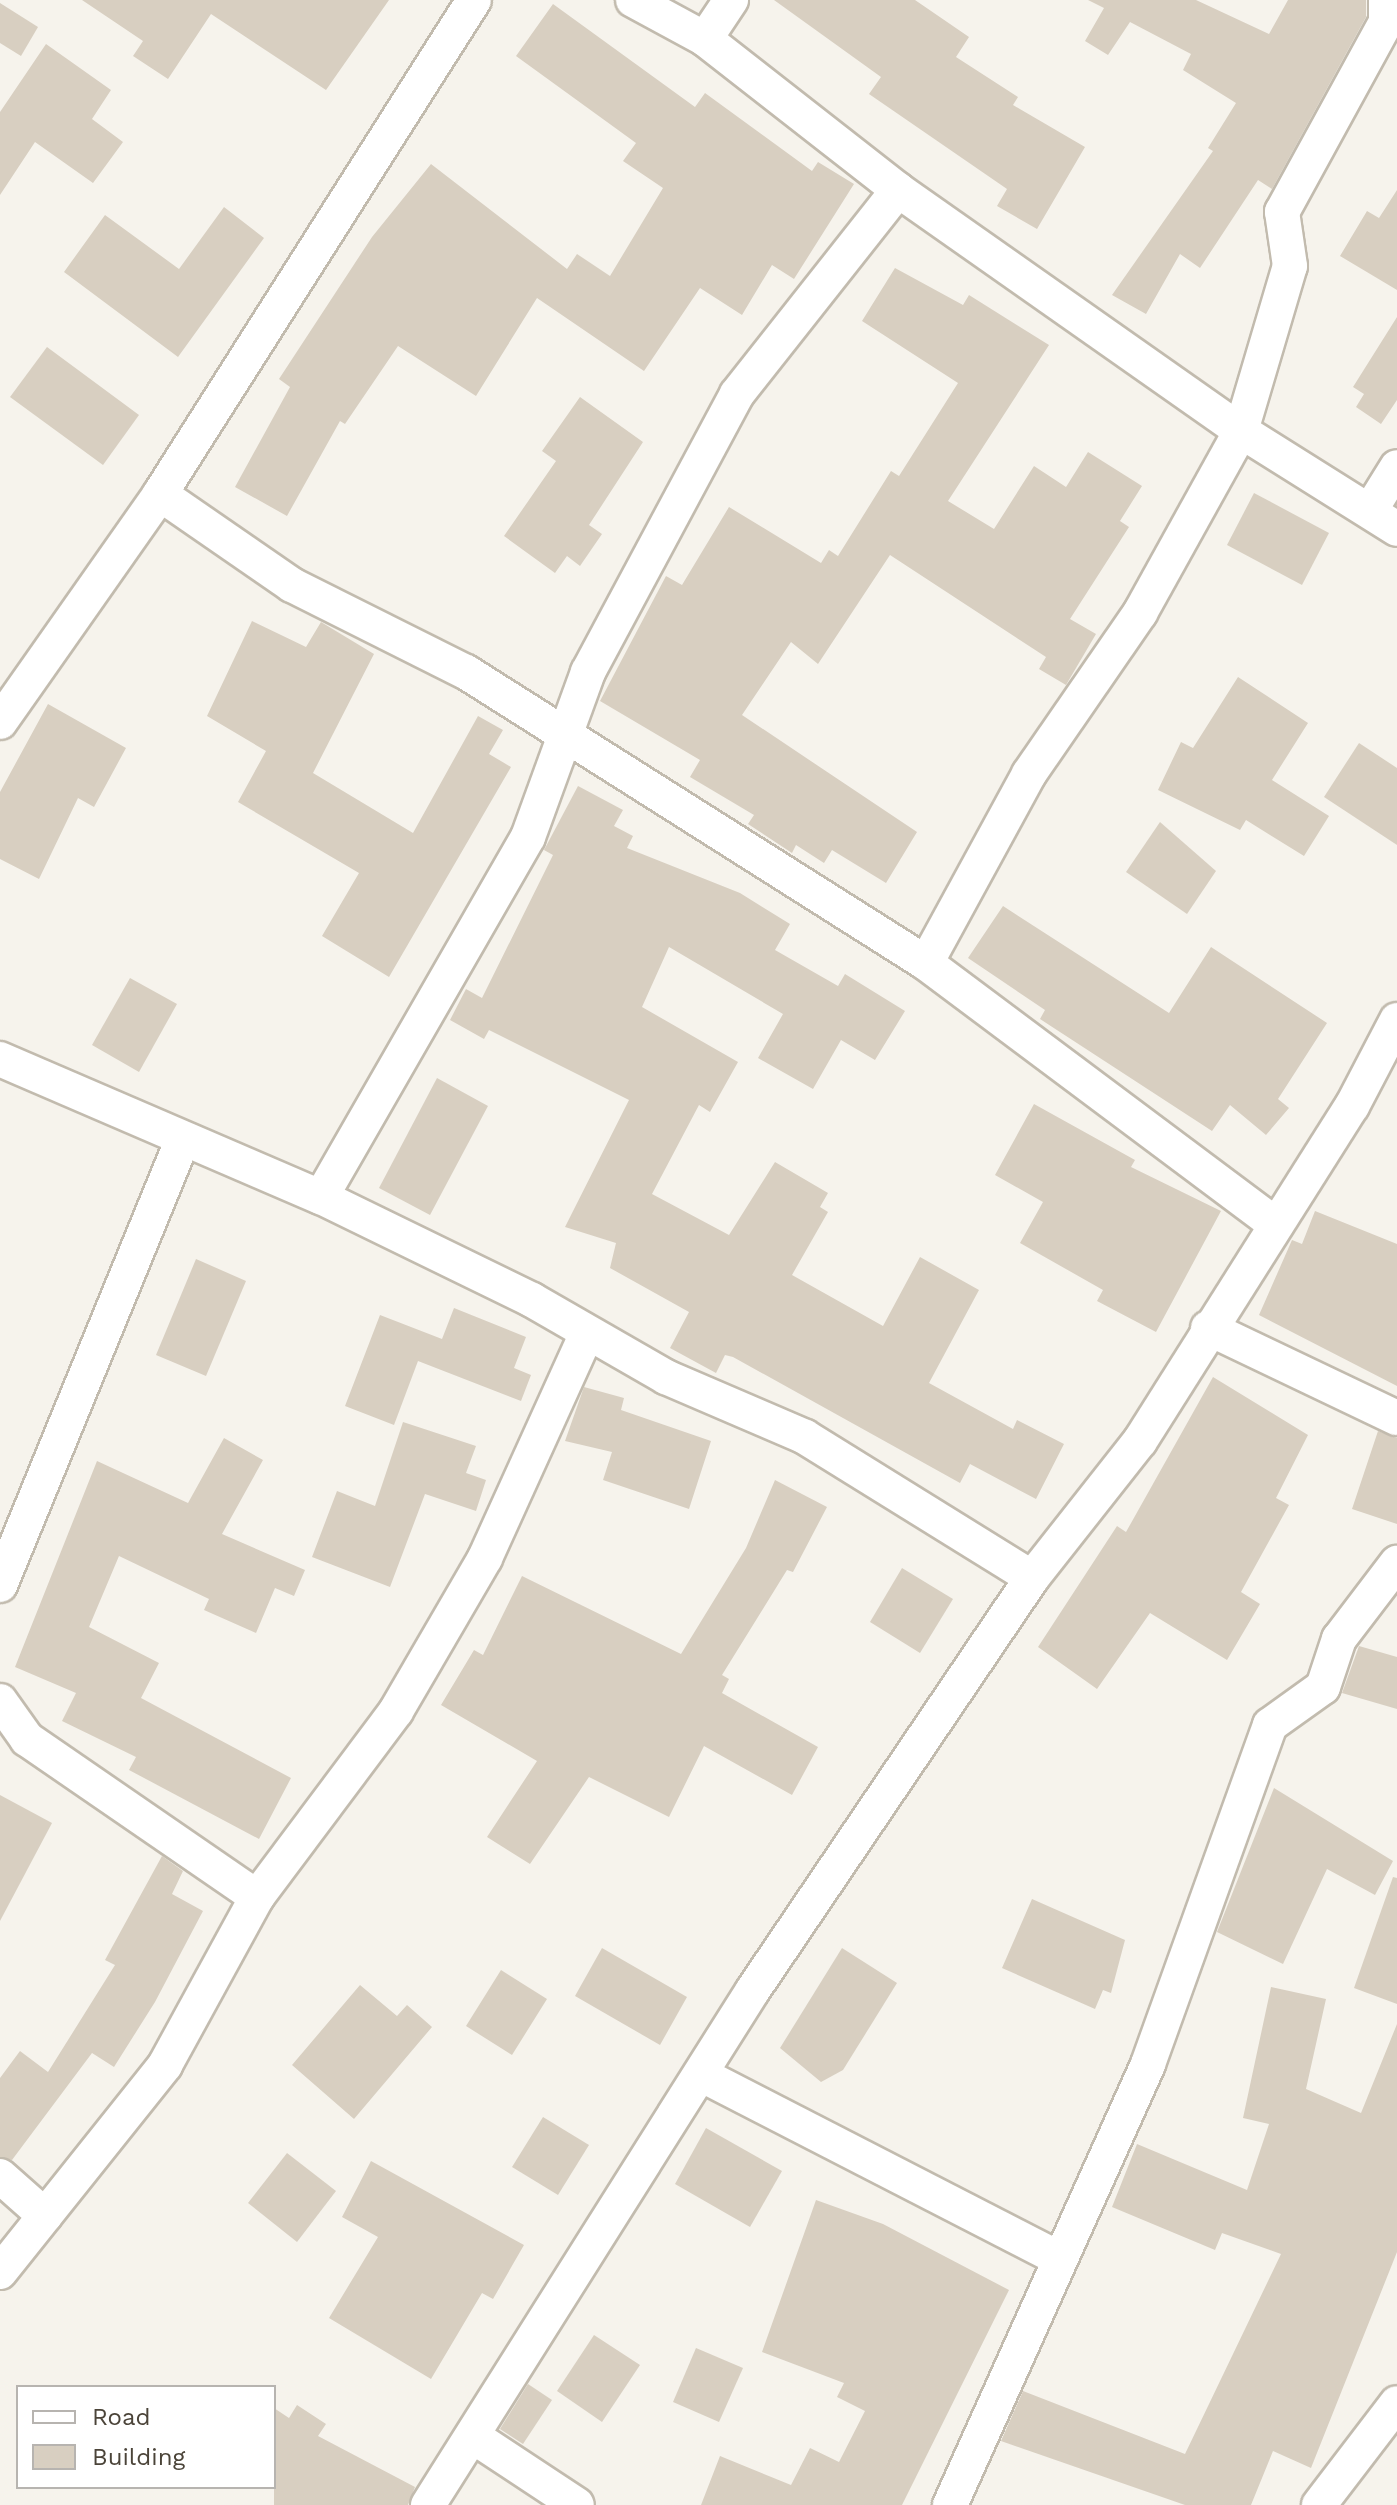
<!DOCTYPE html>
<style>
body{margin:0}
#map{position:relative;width:1397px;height:2505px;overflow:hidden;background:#f6f3ec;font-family:"Work Sans",sans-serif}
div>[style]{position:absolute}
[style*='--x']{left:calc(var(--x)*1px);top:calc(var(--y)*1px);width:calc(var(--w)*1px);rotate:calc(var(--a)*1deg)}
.building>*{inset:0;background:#d8cfc1}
.roads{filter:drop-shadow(2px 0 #c2bbae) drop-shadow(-2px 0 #c2bbae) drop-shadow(0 2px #c2bbae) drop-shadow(0 -2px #c2bbae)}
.minor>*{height:34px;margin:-17px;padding:0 17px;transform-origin:17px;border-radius:17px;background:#fff}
span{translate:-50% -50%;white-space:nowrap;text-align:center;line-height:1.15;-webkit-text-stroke:7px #fff;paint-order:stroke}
.legend{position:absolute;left:16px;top:2385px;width:260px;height:104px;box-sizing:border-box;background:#fff;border:2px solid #b7b4b0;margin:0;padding:10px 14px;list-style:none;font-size:24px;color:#4b4439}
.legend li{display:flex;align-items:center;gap:16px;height:40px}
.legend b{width:40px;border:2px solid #b7b4b0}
</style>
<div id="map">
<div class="building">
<div style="clip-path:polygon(82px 0,389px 0,326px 90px,211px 14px,168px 79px,133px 56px,143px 41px)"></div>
<div style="clip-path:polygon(774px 0,915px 0,969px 37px,956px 57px,1018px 97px,1013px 105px,1085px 147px,1037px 229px,997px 206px,1007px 189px,869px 94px,881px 77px)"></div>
<div style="clip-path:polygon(1088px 0,1196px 0,1269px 34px,1288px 0,1366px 0,1366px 17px,1272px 189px,1258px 180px,1200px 268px,1180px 254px,1146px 314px,1112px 295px,1213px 151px,1208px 148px,1236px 103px,1183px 70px,1191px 54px,1130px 22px,1108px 55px,1085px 41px,1104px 8px)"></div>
<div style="clip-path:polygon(0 3px,38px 27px,21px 56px,0 43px)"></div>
<div style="clip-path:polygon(553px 4px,695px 107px,705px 93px,812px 171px,818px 162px,854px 184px,794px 279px,772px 265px,742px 315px,700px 288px,644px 371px,537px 298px,476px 396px,398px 346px,345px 424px,340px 421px,287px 516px,235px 487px,290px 387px,279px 379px,372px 237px,431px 164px,567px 269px,577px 254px,610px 276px,663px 188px,623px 161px,636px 143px,516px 56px)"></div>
<div style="clip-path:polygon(46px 44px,111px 90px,92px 119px,123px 142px,93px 183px,35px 142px,0 195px,0 112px)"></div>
<div style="clip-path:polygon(1397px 190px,1397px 290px,1340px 256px,1367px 211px,1379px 218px)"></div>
<div style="clip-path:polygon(224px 207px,264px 238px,178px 357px,64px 272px,105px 215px,179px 269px)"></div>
<div style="clip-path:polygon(895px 268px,963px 305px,969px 295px,1049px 345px,948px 501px,994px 529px,1034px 466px,1066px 487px,1088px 452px,1142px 486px,1120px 521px,1129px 527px,1070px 619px,1096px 634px,1066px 685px,1039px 669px,1046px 657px,890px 555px,818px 664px,791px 642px,742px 715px,917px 832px,886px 883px,832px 850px,824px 863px,796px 845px,792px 853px,748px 824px,754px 815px,690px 777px,700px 760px,600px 701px,666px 576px,682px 585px,729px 507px,821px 563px,829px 550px,838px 556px,891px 471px,899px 476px,958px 383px,862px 321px)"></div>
<div style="clip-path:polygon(1397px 317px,1397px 400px,1381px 424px,1356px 407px,1364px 394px,1353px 387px)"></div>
<div style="clip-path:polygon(47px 347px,139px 415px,103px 465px,10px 397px)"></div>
<div style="clip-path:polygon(580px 397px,643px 442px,589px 525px,602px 534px,580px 566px,567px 556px,555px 573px,504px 536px,556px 461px,542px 451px)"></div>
<div style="clip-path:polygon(1254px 493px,1329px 533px,1302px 585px,1227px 545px)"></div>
<div style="clip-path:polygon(252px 621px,306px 647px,321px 622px,374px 654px,313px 773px,413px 833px,478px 716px,503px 730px,489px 754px,511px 767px,389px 977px,322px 936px,359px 873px,238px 802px,266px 751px,207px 716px)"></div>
<div style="clip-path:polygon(1238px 677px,1308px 723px,1272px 780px,1329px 816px,1304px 856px,1246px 820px,1240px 830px,1158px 790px,1181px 742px,1193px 748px)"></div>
<div style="clip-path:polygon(48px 704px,126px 748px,94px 807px,78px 798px,39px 879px,0 859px,0 792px)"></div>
<div style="clip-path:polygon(1359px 743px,1397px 768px,1397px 845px,1324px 797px)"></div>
<div style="clip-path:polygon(578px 786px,623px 810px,614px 826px,633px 836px,627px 848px,740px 893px,790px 924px,775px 950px,838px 986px,845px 974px,905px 1011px,875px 1060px,841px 1040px,813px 1089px,758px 1058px,783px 1014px,669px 947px,642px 1007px,738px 1062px,710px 1112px,699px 1105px,652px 1194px,729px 1235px,775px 1162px,828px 1193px,820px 1207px,828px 1212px,792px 1275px,883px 1326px,920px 1257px,979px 1290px,929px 1383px,1013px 1429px,1017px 1420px,1064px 1444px,1036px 1499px,970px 1464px,960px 1483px,733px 1357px,725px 1355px,716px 1373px,670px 1348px,689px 1312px,610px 1268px,616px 1243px,565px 1227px,629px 1100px,489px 1030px,484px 1039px,450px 1020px,466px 989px,482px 998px,553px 855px,544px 850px)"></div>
<div style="clip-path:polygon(1160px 822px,1216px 871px,1187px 914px,1126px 872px)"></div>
<div style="clip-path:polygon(1003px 906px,1169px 1013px,1211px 947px,1327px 1023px,1278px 1099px,1289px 1108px,1266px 1135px,1230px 1105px,1212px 1131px,1040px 1019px,1045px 1010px,968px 958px)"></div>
<div style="clip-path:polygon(130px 978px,177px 1004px,139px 1072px,92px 1045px)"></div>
<div style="clip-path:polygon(437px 1078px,488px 1106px,430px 1215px,379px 1188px)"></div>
<div style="clip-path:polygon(1034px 1104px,1135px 1160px,1131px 1167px,1221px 1211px,1156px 1332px,1097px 1301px,1103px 1290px,1020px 1243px,1043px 1202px,995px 1175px)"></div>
<div style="clip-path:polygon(1315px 1211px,1397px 1244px,1397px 1386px,1259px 1315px,1292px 1240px,1302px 1244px)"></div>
<div style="clip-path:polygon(196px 1259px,246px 1281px,206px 1376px,156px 1355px)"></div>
<div style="clip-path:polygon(454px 1308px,526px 1337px,514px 1368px,531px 1375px,521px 1401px,418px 1361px,394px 1425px,345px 1406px,380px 1315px,442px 1339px)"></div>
<div style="clip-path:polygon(1213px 1377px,1308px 1435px,1276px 1498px,1289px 1505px,1241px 1592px,1260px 1604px,1227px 1660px,1150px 1613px,1097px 1689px,1038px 1647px,1117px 1526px,1126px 1532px)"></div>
<div style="clip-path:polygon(584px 1387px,624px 1398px,621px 1410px,711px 1441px,689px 1509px,603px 1480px,612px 1452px,565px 1441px)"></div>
<div style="clip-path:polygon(403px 1422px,476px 1446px,466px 1473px,486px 1480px,476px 1511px,425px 1494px,390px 1587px,312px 1557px,337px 1491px,375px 1506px)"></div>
<div style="clip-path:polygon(1378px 1431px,1397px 1438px,1397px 1524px,1352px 1509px)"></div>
<div style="clip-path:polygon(224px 1438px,263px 1460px,222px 1534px,305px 1570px,294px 1596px,275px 1588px,256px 1633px,204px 1610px,209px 1599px,119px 1556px,89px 1627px,159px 1663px,141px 1698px,291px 1778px,259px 1839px,129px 1770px,136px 1757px,62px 1721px,76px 1693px,15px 1667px,97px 1461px,188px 1503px)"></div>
<div style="clip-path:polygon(775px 1480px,827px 1507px,793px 1572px,787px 1570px,722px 1675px,729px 1679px,722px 1693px,818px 1747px,792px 1795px,704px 1746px,669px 1817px,589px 1777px,530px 1864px,487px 1837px,537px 1761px,441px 1705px,474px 1650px,483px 1655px,522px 1576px,681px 1654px,746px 1548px)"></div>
<div style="clip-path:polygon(902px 1568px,953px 1599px,920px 1653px,870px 1622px)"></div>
<div style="clip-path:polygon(1359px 1646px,1397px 1657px,1397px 1709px,1342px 1693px)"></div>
<div style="clip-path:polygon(1274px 1788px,1393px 1861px,1375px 1895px,1327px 1869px,1283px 1964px,1217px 1932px)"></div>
<div style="clip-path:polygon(0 1795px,52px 1823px,0 1921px)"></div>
<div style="clip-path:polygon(162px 1856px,183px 1871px,172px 1894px,203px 1911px,155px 2002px,114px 2067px,92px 2053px,12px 2160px,0 2157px,0 2078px,20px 2051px,48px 2072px,115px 1965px,105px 1960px)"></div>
<div style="clip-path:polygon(1393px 1877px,1397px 1878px,1397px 2004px,1354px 1988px)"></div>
<div style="clip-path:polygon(1032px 1899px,1125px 1940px,1111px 1993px,1103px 1990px,1095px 2009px,1002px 1968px)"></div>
<div style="clip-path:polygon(602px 1948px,687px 1997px,660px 2045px,575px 1996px)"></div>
<div style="clip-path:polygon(842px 1948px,897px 1983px,843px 2070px,821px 2082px,780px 2048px)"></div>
<div style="clip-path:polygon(501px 1970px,547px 1999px,512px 2055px,466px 2026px)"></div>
<div style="clip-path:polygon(360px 1985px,397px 2016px,407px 2005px,432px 2027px,354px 2119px,292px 2065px)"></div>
<div style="clip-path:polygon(1271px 1987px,1326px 1999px,1306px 2089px,1361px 2113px,1397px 2024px,1397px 2252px,1311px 2468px,1273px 2451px,1251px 2505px,1185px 2505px,1001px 2441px,1023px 2391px,1185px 2454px,1281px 2254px,1222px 2233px,1215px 2250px,1112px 2207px,1137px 2144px,1247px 2190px,1269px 2124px,1243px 2118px)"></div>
<div style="clip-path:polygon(543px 2117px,589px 2145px,558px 2195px,512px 2167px)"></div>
<div style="clip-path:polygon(706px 2128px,782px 2171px,750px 2227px,675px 2184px)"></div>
<div style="clip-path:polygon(287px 2153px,336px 2191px,297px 2242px,248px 2203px)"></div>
<div style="clip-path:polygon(371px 2161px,524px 2245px,493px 2299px,482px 2293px,431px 2379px,329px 2318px,378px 2237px,342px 2217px)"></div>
<div style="clip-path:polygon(816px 2200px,883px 2224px,1009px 2290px,902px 2505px,701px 2505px,720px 2456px,791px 2485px,810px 2448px,839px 2462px,865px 2411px,837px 2397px,844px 2383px,762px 2352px)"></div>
<div style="clip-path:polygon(594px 2335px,640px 2365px,602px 2422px,557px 2391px)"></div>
<div style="clip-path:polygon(696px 2348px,743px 2368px,719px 2422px,673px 2402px)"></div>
<div style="clip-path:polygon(528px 2384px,552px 2400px,523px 2444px,500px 2429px)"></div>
<div style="clip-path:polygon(297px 2405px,326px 2424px,318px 2436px,415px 2487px,408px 2505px,274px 2505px,274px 2408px,289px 2418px)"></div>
</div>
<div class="roads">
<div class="minor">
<div style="--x:633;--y:0;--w:82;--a:28.4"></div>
<div style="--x:705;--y:39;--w:245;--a:38"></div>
<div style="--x:898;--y:190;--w:419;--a:35.1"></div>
<div style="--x:1241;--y:431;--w:184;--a:32.1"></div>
<div style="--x:705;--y:39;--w:47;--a:-56.3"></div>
<div style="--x:160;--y:494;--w:160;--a:34.6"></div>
<div style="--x:292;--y:585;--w:195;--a:26.6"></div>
<div style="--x:466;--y:672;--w:544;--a:32.32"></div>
<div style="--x:926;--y:963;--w:437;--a:36.8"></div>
<div style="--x:1371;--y:509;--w:49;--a:-58.2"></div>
<div style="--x:0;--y:722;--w:279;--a:-54.9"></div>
<div style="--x:160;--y:494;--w:585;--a:-57.56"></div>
<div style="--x:926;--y:963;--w:215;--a:-61.4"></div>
<div style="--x:1029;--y:774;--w:196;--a:-55.4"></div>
<div style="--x:1140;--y:613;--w:208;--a:-61"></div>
<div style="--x:1241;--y:431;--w:172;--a:-73.5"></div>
<div style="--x:1290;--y:266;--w:55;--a:-98.4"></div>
<div style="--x:1282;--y:212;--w:217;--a:-61.3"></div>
<div style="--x:1386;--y:22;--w:22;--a:-90"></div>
<div style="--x:0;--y:1059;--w:349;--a:23.3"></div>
<div style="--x:321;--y:1197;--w:235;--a:26"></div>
<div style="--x:532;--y:1300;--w:155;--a:29.9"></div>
<div style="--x:666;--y:1377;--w:151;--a:23.3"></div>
<div style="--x:805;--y:1437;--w:267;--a:31.8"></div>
<div style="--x:321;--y:1197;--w:415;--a:-60.1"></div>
<div style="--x:528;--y:837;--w:176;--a:-70"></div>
<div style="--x:588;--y:672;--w:315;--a:-61.8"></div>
<div style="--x:737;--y:394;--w:260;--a:-51.7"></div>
<div style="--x:1208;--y:1328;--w:209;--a:25.5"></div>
<div style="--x:0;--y:1585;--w:479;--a:-67.7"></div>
<div style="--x:0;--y:1701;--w:47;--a:54.6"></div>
<div style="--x:27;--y:1739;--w:279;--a:34.5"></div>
<div style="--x:702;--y:2075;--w:400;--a:27.2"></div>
<div style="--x:0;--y:2176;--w:60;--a:41.6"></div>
<div style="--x:0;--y:2272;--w:265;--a:-51.4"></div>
<div style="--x:165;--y:2065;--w:192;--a:-61.3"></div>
<div style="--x:257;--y:1897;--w:232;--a:-53.2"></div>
<div style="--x:396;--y:1711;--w:177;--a:-59.8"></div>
<div style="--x:485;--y:1558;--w:247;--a:-65.6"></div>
<div style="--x:474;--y:2437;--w:123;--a:33.4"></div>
<div style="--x:428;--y:2505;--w:609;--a:-57.75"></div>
<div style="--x:753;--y:1990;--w:498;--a:-55.9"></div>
<div style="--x:1032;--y:1578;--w:174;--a:-51.8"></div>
<div style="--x:1140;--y:1441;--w:396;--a:-57.7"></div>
<div style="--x:1352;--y:1106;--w:97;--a:-62.4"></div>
<div style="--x:950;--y:2505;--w:483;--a:-65.8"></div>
<div style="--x:1148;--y:2064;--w:360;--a:-70.2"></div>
<div style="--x:1270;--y:1725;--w:65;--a:-35.6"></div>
<div style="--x:1323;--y:1687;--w:51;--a:-71.6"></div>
<div style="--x:1339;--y:1639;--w:96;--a:-52.7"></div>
<div style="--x:1319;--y:2505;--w:128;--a:-52.6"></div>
</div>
</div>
<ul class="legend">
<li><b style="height:10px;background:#fff"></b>Road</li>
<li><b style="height:22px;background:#d8cfc1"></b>Building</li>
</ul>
</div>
